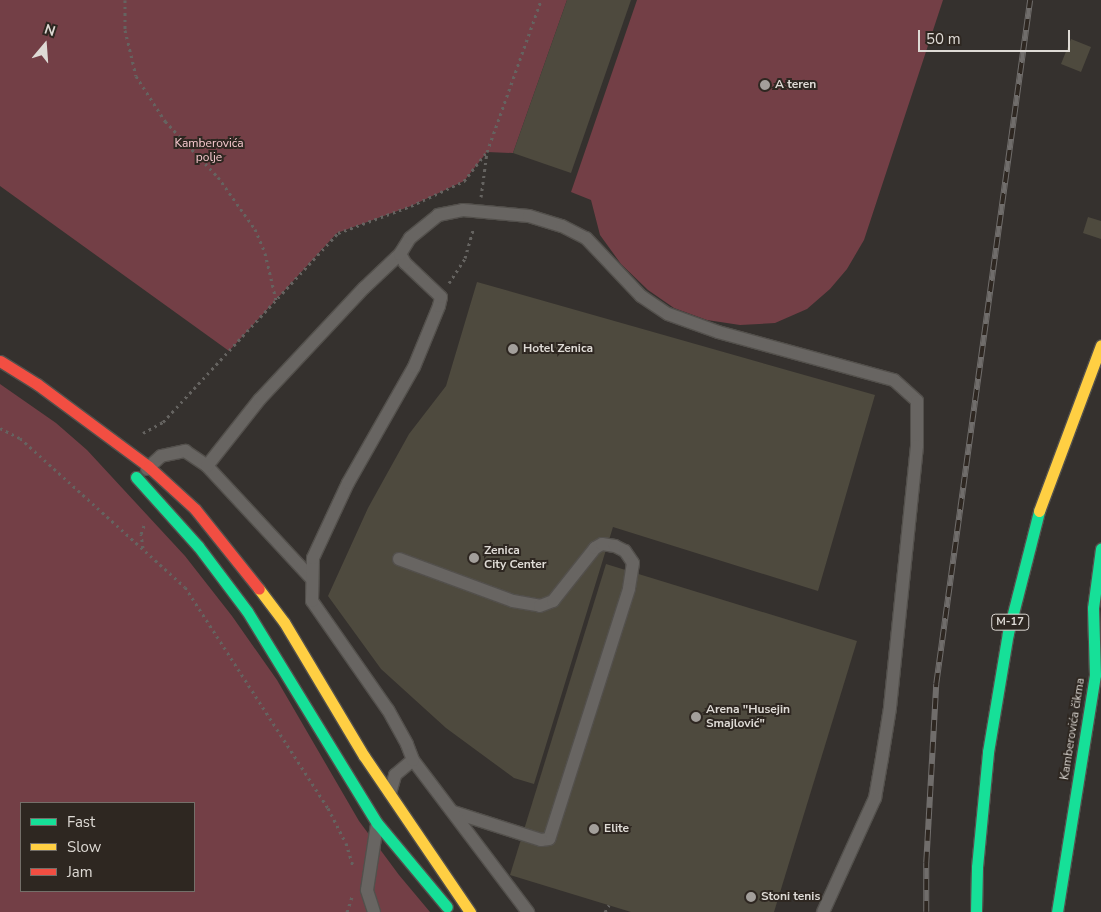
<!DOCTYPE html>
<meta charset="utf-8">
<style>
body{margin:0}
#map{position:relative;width:1101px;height:912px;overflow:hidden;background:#35312e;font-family:"Nunito Sans",sans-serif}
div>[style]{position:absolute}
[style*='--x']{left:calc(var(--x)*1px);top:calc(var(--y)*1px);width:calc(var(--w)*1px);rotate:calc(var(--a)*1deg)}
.green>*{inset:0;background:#733f46}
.building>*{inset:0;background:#4e4a3e}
.path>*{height:3px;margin-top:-1.5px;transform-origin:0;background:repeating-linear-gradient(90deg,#656360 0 2.5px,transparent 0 6.5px)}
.roads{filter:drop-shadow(1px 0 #53504c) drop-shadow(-1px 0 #53504c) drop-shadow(0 1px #53504c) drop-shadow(0 -1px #53504c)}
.lane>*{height:12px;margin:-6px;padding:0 6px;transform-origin:6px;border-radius:6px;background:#686562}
.fast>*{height:11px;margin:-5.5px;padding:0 5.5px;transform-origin:5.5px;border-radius:5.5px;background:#16e098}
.slow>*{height:11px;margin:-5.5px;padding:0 5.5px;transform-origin:5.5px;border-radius:5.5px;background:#ffcf43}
.jam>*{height:11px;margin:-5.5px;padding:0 5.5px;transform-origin:5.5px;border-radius:5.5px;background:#f24e42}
.rail>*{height:5.5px;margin-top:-2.75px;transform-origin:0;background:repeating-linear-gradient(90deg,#2e2721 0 11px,#706d6b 0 22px);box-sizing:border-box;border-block:1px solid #706d6b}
.dots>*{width:14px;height:14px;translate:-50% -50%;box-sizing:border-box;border:2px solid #2e2721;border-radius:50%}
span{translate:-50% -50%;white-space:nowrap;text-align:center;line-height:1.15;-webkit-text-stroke:4px #2e2721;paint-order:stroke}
.shield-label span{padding:1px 4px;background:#2e2721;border:1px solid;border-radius:4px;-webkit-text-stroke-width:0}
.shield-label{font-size:11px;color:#dedad5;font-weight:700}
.poi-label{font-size:12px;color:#dedad5;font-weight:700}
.left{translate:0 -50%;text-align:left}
.park-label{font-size:12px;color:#f7cacf}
.street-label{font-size:12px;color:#dedad5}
.legend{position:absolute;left:20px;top:802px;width:175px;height:90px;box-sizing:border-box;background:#2e2721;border:1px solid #746f69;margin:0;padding:6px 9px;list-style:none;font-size:15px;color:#dedad5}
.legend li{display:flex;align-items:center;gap:10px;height:25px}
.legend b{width:25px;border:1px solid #746f69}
.north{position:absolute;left:20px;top:20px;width:50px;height:50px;-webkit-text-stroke:4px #2e2721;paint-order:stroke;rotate:18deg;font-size:14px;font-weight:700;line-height:20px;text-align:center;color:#dedad5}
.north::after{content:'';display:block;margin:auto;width:18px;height:22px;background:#dedad5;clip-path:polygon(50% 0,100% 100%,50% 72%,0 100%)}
.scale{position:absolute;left:918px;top:30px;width:152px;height:22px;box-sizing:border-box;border:2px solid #dedad5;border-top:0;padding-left:6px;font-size:15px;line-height:18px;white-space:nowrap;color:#dedad5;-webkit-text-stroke:4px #2e2721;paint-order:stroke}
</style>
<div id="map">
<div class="green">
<div style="clip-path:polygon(0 0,567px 0,513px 153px,487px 152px,464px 181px,411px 206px,337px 233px,229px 351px,0 186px)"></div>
<div style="clip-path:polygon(637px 0,943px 0,864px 240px,847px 269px,830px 289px,807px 309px,775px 323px,740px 325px,707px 320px,674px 308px,648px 290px,621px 264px,600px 235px,591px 200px,571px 192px)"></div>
<div style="clip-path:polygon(evenodd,0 384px,56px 423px,87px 450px,185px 556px,232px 616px,277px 680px,359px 821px,399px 875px,430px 912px,0 912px,0 384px,21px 803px,194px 803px,194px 891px,21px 891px,21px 803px)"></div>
</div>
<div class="building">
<div style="clip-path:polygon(567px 0,631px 0,571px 173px,513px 153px)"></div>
<div style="clip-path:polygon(1071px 39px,1091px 47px,1081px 72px,1061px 64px)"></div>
<div style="clip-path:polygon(1088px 217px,1101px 221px,1101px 239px,1083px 233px)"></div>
<div style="clip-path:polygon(477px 282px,875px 395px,818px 591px,613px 527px,534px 784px,514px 778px,446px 728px,381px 669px,328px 596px,368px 508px,409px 434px,446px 386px)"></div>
<div style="clip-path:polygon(606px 564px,857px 641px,774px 912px,631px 912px,510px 875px)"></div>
</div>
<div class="path">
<div style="--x:125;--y:0;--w:30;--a:90"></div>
<div style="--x:125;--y:30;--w:47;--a:76.6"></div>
<div style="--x:136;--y:76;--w:54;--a:57.2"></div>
<div style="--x:165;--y:121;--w:77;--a:46.6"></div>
<div style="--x:218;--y:177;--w:64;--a:54.6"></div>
<div style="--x:255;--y:229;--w:26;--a:67"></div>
<div style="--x:265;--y:253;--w:48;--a:76.8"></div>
<div style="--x:481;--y:197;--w:45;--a:-82.4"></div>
<div style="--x:487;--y:152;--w:161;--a:-70.4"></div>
<div style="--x:449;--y:283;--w:30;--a:-57"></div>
<div style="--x:465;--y:258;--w:32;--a:-74"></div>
<div style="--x:0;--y:428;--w:22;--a:27"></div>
<div style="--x:20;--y:438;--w:222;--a:42.1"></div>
<div style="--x:185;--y:587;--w:263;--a:57.1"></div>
<div style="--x:328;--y:808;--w:39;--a:63"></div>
<div style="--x:346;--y:843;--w:24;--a:73"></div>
<div style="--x:143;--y:433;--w:23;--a:-29"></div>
<div style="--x:163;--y:422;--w:258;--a:-47.2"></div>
<div style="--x:338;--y:233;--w:78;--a:-20.3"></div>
<div style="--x:411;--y:206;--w:59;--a:-25.3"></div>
<div style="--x:464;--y:181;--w:37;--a:-52"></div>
<div style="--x:143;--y:548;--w:14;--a:-98"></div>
<div style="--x:141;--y:534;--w:12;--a:-70"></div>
<div style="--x:347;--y:912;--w:16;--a:-72"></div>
<div style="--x:605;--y:912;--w:8;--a:-60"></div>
</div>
<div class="roads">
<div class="lane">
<div style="--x:207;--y:466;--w:154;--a:47.1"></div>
<div style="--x:147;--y:469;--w:19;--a:-43"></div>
<div style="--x:161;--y:456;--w:25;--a:-12"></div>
<div style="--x:185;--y:451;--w:27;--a:34"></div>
<div style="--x:207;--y:466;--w:85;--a:-51.7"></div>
<div style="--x:260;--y:399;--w:152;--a:-46.9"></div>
<div style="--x:364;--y:288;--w:50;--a:-43.4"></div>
<div style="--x:399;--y:559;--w:121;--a:20.2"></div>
<div style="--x:513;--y:601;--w:27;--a:10"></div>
<div style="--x:540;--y:606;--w:14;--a:-21"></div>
<div style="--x:553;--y:601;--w:68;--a:-51.6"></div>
<div style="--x:595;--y:548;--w:8;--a:-30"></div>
<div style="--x:602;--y:544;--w:13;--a:9"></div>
<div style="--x:615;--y:546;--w:11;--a:27"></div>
<div style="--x:625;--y:551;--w:14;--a:56"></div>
<div style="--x:633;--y:563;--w:26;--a:99"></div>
<div style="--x:629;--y:589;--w:262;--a:107.7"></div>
<div style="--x:549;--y:839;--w:8;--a:173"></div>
<div style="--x:541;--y:840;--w:92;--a:-162.3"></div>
<div style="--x:413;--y:760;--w:191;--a:52.9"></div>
<div style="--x:390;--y:793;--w:19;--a:-74"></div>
<div style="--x:395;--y:775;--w:23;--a:-40"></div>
<div style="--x:413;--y:760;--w:17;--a:-111"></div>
<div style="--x:407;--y:744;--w:39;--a:-119"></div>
<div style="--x:388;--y:710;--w:133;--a:-124.9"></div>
<div style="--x:312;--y:601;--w:43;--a:-88.7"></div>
<div style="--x:313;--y:558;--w:83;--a:-65"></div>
<div style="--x:348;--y:483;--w:133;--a:-60.4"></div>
<div style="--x:414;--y:367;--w:66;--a:-67.7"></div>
<div style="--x:439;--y:306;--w:9;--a:-77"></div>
<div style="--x:441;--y:297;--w:50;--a:-136.6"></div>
<div style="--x:405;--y:263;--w:10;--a:-119"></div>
<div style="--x:400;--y:254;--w:19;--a:-58"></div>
<div style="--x:410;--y:238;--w:36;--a:-39"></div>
<div style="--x:438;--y:215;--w:25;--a:-11"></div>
<div style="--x:463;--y:210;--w:66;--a:5.2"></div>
<div style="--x:529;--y:216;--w:34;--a:17"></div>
<div style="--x:562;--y:226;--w:27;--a:27"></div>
<div style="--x:586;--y:238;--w:80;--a:46.5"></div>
<div style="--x:641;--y:296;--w:32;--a:34"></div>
<div style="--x:668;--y:314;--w:53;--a:19.8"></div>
<div style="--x:718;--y:332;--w:182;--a:15.3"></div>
<div style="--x:894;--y:380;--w:31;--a:42"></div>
<div style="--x:917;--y:401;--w:45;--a:90"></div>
<div style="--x:917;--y:446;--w:263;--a:95.9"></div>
<div style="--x:890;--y:708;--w:51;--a:99.1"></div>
<div style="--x:882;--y:758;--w:41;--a:99.9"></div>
<div style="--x:875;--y:798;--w:125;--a:114.5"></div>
<div style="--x:374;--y:912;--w:23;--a:-108"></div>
<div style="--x:367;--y:890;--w:66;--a:-81.3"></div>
</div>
<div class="fast">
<div style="--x:136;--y:477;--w:93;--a:48.1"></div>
<div style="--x:198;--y:546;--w:81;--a:53"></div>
<div style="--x:247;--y:611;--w:249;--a:58.5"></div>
<div style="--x:377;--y:823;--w:109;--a:50.2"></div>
<div style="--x:976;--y:912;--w:45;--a:-88.7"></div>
<div style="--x:977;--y:867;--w:116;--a:-84.5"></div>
<div style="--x:988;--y:752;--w:121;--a:-80.5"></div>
<div style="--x:1008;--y:633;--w:126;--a:-75.7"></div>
<div style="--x:1057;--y:912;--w:240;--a:-80.9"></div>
<div style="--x:1095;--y:675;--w:67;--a:-91.7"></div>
<div style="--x:1093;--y:608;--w:60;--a:-82.3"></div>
</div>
<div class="slow">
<div style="--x:1039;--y:511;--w:177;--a:-69.5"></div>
<div style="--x:259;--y:589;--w:41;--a:52.9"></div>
<div style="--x:284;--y:622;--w:156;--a:59.2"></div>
<div style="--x:364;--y:756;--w:189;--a:55.8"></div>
</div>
<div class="jam">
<div style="--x:0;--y:361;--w:44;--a:31.9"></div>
<div style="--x:37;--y:384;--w:139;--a:36.5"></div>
<div style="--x:149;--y:467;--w:62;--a:42.4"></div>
<div style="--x:195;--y:509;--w:102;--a:51.3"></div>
</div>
</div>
<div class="rail">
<div style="--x:926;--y:912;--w:49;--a:-90"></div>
<div style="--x:926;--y:863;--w:179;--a:-86.8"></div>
<div style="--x:936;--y:684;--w:690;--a:-82.18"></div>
</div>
<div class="dots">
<div style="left:765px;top:85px;background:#a39f9b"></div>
<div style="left:513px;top:349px;background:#a39f9b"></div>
<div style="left:474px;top:558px;background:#a39f9b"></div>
<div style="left:696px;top:717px;background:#a39f9b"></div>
<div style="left:594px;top:829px;background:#a39f9b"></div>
<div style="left:751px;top:897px;background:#a39f9b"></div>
</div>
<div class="shield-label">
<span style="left:1010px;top:622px">M-17</span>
</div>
<div class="poi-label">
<span class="left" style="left:775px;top:85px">A teren</span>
<span class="left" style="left:523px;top:349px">Hotel Zenica</span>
<span class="left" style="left:484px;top:558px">Zenica<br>City Center</span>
<span class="left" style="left:706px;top:717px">Arena "Husejin<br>Smajlović"</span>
<span class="left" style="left:604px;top:829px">Elite</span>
<span class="left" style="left:761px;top:897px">Stoni tenis</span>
</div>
<div class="park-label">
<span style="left:209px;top:151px">Kamberovića<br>polje</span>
</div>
<div class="street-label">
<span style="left:1073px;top:729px;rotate:-81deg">Kamberovića čikma</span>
</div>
<ul class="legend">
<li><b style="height:6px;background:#16e098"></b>Fast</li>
<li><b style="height:6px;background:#ffcf43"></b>Slow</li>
<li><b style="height:6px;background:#f24e42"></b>Jam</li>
</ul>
<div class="north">N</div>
<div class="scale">50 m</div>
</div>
